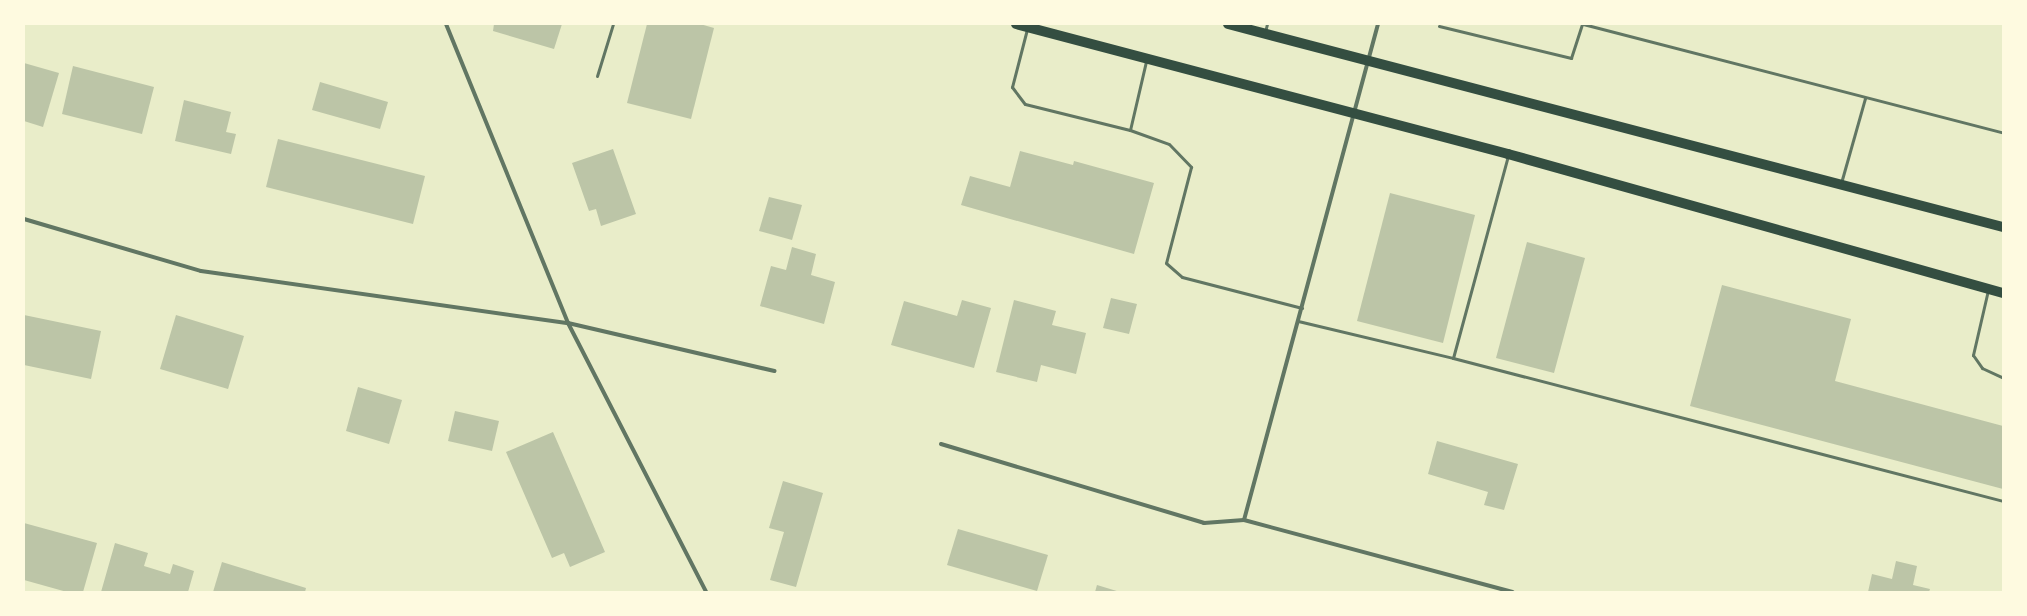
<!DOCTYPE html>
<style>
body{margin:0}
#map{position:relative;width:2027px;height:616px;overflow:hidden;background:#e9edc9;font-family:"Archivo Narrow",sans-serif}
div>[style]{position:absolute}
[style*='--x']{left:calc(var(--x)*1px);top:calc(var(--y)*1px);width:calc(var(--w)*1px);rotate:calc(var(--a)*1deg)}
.building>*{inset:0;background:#bcc5a7}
.service>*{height:3px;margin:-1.5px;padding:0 1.5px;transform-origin:1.5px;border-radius:1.5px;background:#617663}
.minor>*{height:4px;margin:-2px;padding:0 2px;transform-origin:2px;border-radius:2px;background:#617663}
.primary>*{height:10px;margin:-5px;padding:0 5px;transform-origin:5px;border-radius:5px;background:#344e41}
span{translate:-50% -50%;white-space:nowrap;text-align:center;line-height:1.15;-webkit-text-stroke:3px #fefae0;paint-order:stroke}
.frame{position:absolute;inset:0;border:25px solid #fefae0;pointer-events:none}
</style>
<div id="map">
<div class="building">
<div style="clip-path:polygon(494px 24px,562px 24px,554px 49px,493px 31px)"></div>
<div style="clip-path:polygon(647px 24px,700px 24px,714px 28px,691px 119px,627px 103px)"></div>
<div style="clip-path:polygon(24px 63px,59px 73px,43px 127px,24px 121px)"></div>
<div style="clip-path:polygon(73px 66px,154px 87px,142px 134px,62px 114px)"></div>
<div style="clip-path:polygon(320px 82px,388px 102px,380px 129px,312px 110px)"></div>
<div style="clip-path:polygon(184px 100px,231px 112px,226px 132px,236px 134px,231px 154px,175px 141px)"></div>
<div style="clip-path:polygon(278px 139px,425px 176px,413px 224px,266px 187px)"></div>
<div style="clip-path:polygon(613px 149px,636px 214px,601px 226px,596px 209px,589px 211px,572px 163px)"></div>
<div style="clip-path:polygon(1020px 151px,1073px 165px,1074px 161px,1154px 183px,1134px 254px,961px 205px,970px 176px,1010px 187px)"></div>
<div style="clip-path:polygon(1390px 193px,1475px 215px,1443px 343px,1357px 321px)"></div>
<div style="clip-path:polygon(769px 197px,802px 205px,792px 240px,759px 231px)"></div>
<div style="clip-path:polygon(1527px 242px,1585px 258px,1554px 373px,1496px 358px)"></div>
<div style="clip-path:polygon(792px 247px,816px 254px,811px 275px,835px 282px,824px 324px,760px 306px,771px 266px,786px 270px)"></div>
<div style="clip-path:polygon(1722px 285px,1851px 319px,1835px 381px,2003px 426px,2003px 489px,1690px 406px)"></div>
<div style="clip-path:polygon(1111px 298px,1137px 304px,1129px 334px,1103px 328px)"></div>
<div style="clip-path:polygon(962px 300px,991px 308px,974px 368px,891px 345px,904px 301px,957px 316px)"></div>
<div style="clip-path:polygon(1014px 300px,1056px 311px,1052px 325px,1086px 333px,1076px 374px,1041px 365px,1037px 382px,996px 372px)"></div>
<div style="clip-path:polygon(24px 315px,101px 331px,91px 379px,24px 365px)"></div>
<div style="clip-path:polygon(176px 315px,244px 336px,228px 389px,160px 369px)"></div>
<div style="clip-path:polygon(358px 387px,402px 400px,389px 444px,346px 431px)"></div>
<div style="clip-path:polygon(455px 411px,499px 421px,492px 451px,448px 441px)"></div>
<div style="clip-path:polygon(553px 432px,605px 552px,570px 567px,564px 553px,552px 558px,506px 452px)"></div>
<div style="clip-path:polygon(1437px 441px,1518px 464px,1504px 510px,1484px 505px,1488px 492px,1428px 474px)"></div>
<div style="clip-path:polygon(783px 481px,823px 493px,796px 587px,770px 580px,784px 532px,769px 528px)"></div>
<div style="clip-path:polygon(24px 523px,97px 543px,83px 592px,67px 592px,24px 580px)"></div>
<div style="clip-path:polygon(958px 529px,1048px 555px,1037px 591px,947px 565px)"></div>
<div style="clip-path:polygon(115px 543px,148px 553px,144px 566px,170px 574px,173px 564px,194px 571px,188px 592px,101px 592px)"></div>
<div style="clip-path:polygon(1896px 561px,1917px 566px,1913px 585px,1930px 589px,1929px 592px,1868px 592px,1872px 574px,1892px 579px)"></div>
<div style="clip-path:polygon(222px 562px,306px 588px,305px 592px,213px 592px)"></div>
<div style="clip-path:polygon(1097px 585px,1120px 592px,1095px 592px)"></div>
</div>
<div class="service">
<div style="--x:1583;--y:24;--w:434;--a:14.5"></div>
<div style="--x:1439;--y:26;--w:136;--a:13.6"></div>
<div style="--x:1571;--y:58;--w:36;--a:-72"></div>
<div style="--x:1027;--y:29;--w:60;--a:104.5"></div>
<div style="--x:1012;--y:87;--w:21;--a:53"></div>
<div style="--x:1025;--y:104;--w:108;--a:13.9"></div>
<div style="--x:1130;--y:130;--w:71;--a:-76.9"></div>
<div style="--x:1265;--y:32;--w:8;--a:-76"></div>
<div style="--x:597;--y:76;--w:54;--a:-72.9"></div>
<div style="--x:1130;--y:130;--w:41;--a:19.7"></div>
<div style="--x:1169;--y:144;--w:32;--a:46"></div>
<div style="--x:1191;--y:167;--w:99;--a:104.6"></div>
<div style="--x:1166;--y:263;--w:21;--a:41"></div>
<div style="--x:1182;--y:277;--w:124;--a:14.5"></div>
<div style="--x:1841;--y:183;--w:88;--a:-74.2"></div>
<div style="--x:1988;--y:290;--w:67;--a:103"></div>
<div style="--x:1973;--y:355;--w:16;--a:55"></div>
<div style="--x:1982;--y:368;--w:23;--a:25"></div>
<div style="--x:1298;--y:321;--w:159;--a:13.4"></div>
<div style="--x:1453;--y:358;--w:209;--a:-74.8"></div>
<div style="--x:1453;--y:358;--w:568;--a:14.57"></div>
</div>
<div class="minor">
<div style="--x:446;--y:24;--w:323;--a:67.8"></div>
<div style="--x:568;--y:323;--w:302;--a:62.8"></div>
<div style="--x:24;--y:219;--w:184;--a:16.4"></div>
<div style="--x:201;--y:271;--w:371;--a:8.1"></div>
<div style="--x:568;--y:323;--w:212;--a:13.1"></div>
<div style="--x:941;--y:444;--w:275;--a:16.7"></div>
<div style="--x:1204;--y:523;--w:40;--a:-4.3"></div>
<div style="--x:1244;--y:520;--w:278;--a:15"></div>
<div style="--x:1244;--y:520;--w:514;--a:-74.88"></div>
</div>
<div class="primary">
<div style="--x:1016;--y:24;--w:509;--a:14.8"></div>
<div style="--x:1508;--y:154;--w:514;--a:15.69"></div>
<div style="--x:1228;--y:24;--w:801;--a:14.68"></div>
</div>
<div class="frame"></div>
</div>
